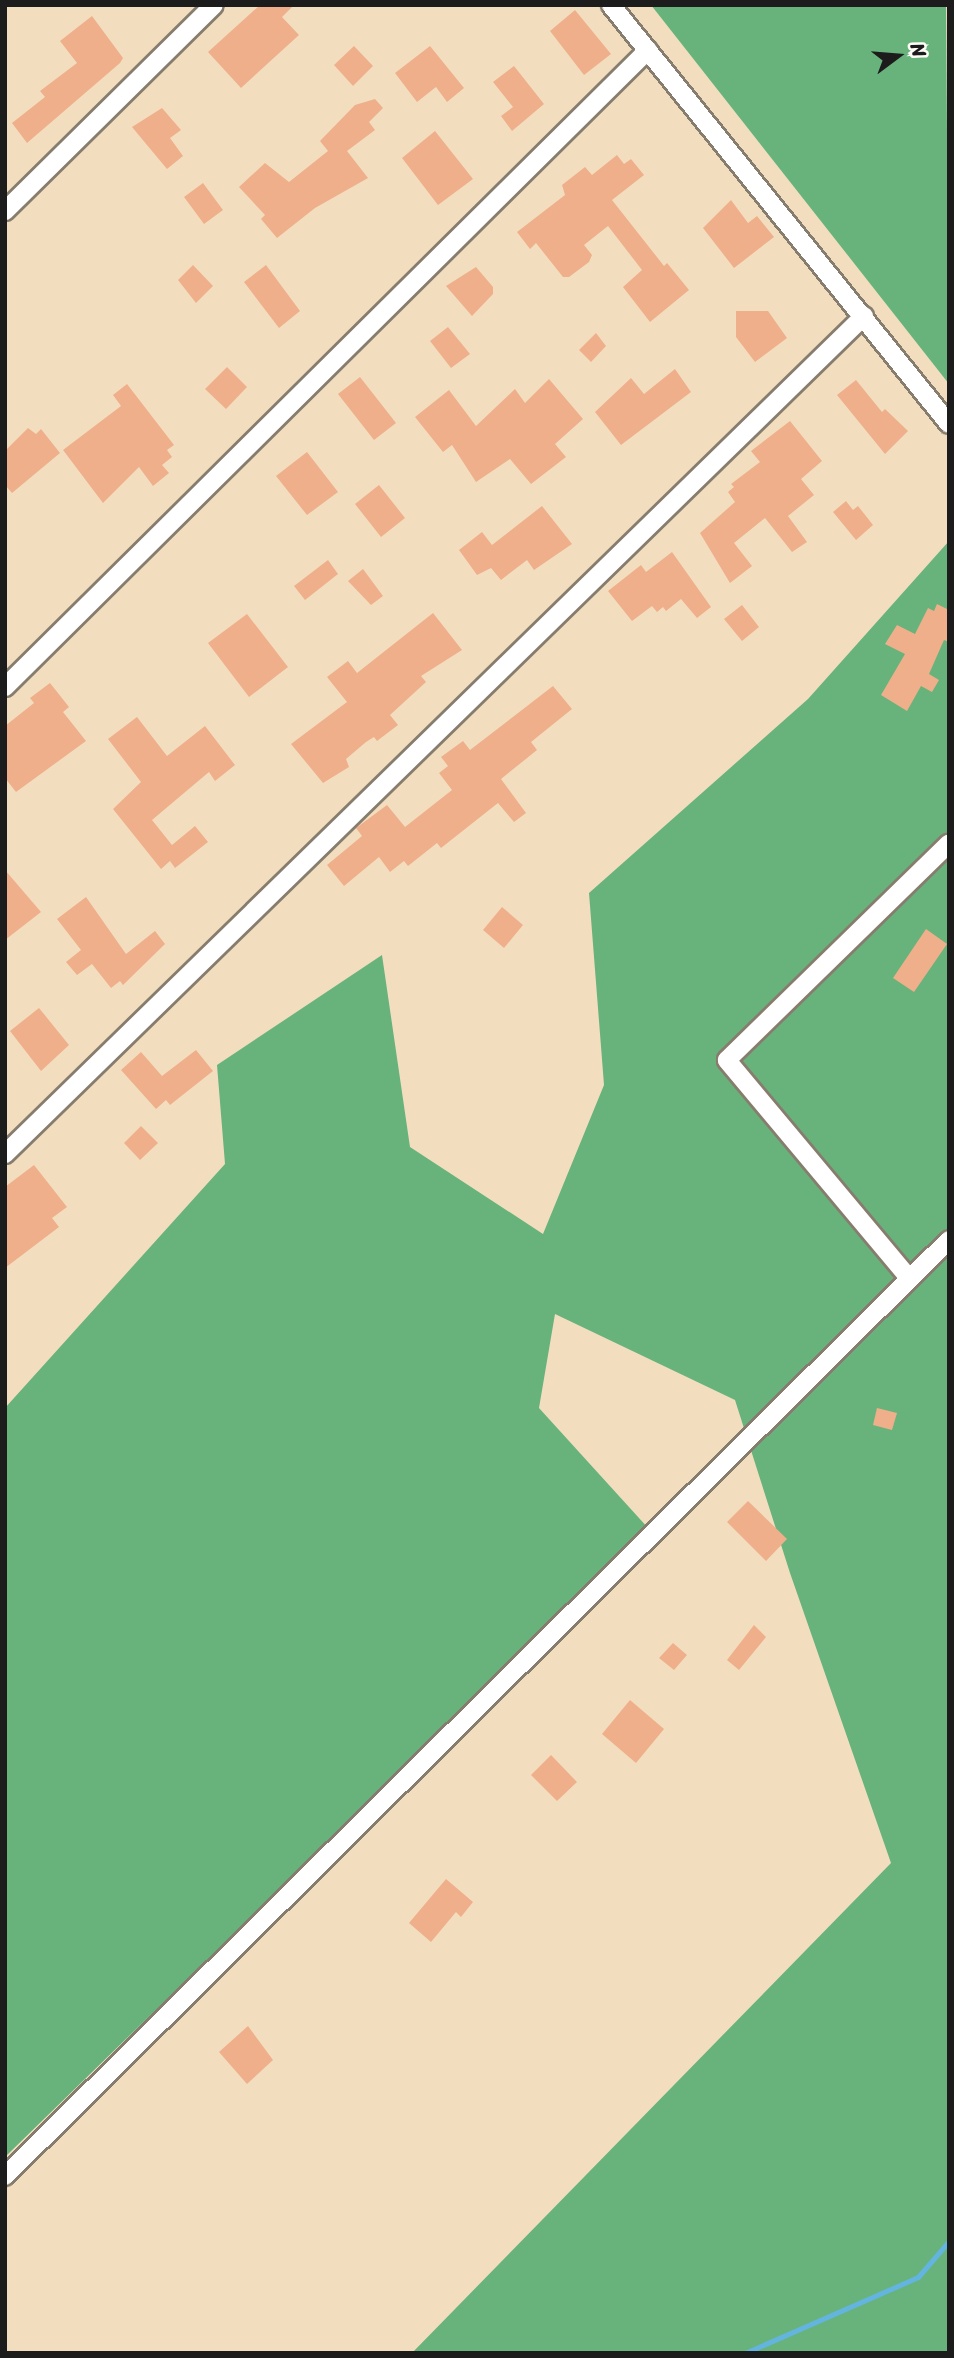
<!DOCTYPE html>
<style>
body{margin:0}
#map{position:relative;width:954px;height:2358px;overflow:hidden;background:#f2debf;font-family:Sriracha,sans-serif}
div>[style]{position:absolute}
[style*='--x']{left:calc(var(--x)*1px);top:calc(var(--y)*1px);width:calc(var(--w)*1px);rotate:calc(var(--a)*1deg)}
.forest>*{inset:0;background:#68b37b}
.stream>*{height:5px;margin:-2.5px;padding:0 2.5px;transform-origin:2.5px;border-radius:2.5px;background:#63b5df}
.building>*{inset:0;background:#efaf8b}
.roads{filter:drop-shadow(2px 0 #877d6e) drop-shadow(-2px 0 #877d6e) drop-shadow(0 2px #877d6e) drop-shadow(0 -2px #877d6e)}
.street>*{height:18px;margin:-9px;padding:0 9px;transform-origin:9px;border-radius:9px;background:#fff}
span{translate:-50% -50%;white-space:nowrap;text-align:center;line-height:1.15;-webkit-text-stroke:7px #fdfcf7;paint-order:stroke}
.frame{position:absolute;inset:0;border:7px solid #1c1c1c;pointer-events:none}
.north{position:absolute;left:863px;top:21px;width:70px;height:70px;-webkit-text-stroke:5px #fdfcf7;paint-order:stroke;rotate:74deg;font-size:19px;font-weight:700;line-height:28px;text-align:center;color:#1c1c1c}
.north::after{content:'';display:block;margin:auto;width:24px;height:32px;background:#1c1c1c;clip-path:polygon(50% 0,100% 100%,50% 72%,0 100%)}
</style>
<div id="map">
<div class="forest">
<div style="clip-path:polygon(651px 5px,946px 5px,949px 384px)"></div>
<div style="clip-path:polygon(949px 541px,949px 2353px,412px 2353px,891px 1863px,790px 1573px,735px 1400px,555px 1314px,539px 1408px,649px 1529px,5px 2157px,5px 1408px,225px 1164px,217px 1065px,382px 955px,410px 1147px,543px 1234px,604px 1085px,589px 893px,808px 699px)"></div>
</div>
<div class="stream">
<div style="--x:745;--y:2353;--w:189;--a:-23.7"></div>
<div style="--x:918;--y:2277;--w:48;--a:-49.3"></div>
</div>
<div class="building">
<div style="clip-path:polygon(260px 5px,294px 5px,282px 17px,299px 35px,241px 88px,208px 52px)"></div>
<div style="clip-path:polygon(575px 10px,611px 54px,584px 75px,550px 31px)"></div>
<div style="clip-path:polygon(92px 16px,123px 58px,120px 63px,27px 143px,12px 123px,45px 97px,40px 91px,77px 63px,60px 41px)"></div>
<div style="clip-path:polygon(354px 46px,373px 66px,353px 86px,334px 65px)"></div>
<div style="clip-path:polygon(430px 46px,464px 88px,447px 102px,436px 87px,417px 102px,395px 73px)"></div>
<div style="clip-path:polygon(514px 66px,544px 104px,512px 131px,501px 116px,513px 107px,493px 82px)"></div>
<div style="clip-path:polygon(375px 99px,383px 108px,369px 122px,375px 130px,347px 151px,368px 178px,315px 208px,277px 238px,261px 219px,265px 215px,239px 187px,265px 163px,289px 182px,328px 151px,320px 141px,355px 105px)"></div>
<div style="clip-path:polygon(162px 108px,181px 130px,170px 138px,183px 156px,167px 169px,132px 127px)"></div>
<div style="clip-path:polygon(435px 131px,473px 179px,438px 205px,402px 158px)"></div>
<div style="clip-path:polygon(617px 155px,624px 164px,631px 159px,644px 175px,612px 200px,664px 266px,667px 263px,689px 290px,650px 322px,623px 287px,642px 270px,608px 226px,584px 245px,592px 255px,589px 262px,569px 277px,563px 277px,536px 243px,530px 249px,517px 232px,565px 195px,562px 185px,585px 167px,592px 175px)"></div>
<div style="clip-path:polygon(203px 183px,223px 210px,204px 224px,184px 197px)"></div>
<div style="clip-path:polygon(731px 200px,748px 223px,757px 216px,774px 237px,734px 268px,703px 228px)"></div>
<div style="clip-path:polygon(193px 265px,213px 286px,196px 303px,178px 280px)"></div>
<div style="clip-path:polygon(266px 265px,300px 311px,279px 328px,244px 282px)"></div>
<div style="clip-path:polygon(476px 267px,493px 287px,493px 294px,472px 316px,446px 286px)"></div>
<div style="clip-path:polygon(736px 311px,768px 311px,787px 338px,755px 362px,736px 337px)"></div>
<div style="clip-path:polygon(448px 327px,470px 354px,451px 368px,430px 341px)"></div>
<div style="clip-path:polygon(596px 333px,606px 346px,591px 362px,579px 350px)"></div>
<div style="clip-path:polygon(227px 367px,247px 387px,226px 409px,205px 389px)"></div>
<div style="clip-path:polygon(675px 369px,691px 392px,621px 445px,595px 412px,631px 378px,644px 394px)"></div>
<div style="clip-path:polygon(360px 377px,396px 423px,374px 440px,338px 394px)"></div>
<div style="clip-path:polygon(549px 379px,583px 419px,555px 444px,566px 457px,531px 484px,510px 459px,476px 482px,452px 445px,443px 452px,415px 417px,449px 390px,476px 426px,515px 389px,525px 403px)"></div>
<div style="clip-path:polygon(856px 380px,882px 412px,885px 409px,908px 431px,885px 454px,837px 395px)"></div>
<div style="clip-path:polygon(127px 384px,174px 445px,167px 450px,172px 457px,162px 465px,169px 473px,153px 486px,139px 467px,103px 503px,63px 450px,121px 406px,113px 395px)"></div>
<div style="clip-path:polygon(790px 421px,822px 461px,801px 479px,814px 495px,788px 516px,807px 542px,792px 552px,765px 518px,734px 543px,752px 566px,730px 583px,700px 533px,735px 502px,728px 492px,734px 487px,731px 484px,760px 462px,751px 451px)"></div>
<div style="clip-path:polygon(28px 428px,36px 434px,41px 429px,60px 453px,12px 493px,5px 485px,5px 451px)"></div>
<div style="clip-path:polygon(307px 452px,338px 492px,307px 515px,276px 476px)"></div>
<div style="clip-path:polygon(379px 485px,405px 518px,381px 537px,355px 504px)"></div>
<div style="clip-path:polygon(846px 501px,853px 510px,858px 506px,873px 525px,856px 540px,833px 512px)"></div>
<div style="clip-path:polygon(542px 506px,572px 544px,534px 570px,527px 560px,501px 580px,491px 568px,477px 575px,459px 550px,482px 532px,492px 545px)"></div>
<div style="clip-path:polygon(672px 552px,711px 607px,697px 618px,681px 599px,666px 611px,663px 607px,657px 612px,652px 606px,632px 621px,608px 591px,641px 565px,646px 572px)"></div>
<div style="clip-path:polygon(328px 560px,338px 574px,305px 600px,294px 586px)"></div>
<div style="clip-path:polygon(363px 569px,383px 596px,371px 605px,348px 581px)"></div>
<div style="clip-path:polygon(937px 604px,949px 610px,949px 642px,944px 640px,929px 674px,939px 680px,932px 692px,921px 686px,907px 711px,881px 695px,905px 654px,885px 644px,897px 625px,915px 634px,928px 608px,934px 611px)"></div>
<div style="clip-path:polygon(742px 605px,759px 627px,742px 641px,724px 619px)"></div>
<div style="clip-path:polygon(433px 613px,462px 650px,421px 676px,426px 682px,390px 715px,398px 725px,377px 741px,374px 737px,366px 742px,346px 759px,349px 767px,323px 783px,291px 744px,347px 702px,327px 677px,348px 661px,357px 673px)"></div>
<div style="clip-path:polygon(247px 614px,288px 667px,249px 697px,208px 643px)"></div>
<div style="clip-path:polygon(50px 683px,69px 707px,63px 712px,86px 741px,16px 792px,5px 778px,5px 726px,34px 703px,30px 698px)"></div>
<div style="clip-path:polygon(553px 686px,572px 709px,531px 742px,537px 750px,501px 779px,526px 813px,514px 822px,498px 803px,441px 848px,437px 843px,408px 866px,404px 861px,390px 872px,379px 857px,344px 886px,327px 865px,362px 836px,356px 828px,387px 805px,405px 827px,452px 790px,439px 773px,448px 766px,441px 757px,463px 741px,470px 750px)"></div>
<div style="clip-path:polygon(137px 717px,167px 756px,205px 726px,235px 765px,215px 781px,209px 772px,152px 820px,172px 845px,195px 826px,208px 842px,175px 868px,170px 861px,161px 869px,113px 809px,141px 782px,108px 739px)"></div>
<div style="clip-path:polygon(5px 870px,41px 912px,5px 940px)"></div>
<div style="clip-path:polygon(86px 897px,126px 954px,155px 931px,165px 944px,123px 985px,120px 981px,111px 988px,92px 964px,77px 975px,66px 962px,81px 950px,57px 919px)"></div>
<div style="clip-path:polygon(502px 907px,523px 925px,504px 948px,483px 930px)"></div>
<div style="clip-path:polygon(926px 929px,947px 944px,914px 992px,893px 978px)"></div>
<div style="clip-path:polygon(39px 1008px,69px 1045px,41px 1071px,10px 1031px)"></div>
<div style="clip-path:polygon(196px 1050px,213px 1071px,170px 1105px,166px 1100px,156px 1109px,121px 1070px,141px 1052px,162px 1076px)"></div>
<div style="clip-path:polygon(141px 1126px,158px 1143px,140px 1160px,124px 1143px)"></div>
<div style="clip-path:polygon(34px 1165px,67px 1207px,52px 1218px,59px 1227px,5px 1268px,5px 1187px)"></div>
<div style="clip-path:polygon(877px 1408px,897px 1413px,892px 1430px,873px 1425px)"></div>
<div style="clip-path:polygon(748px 1501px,787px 1539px,766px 1561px,727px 1522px)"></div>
<div style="clip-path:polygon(754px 1625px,766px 1637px,739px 1670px,727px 1660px)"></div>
<div style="clip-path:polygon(673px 1643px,687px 1655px,674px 1670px,659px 1658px)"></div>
<div style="clip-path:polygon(630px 1700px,664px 1729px,636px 1763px,602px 1734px)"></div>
<div style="clip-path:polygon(551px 1755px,577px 1782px,557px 1801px,531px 1775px)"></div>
<div style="clip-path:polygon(446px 1879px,473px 1902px,461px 1917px,456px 1912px,431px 1942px,409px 1923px)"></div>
<div style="clip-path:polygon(248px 2026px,273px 2060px,247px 2084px,219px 2052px)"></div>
</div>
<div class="roads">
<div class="street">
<div style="--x:611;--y:5;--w:538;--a:51.11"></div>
<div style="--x:5;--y:211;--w:293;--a:-44.6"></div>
<div style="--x:5;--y:687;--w:905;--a:-44.73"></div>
<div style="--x:5;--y:1154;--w:1200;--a:-44.29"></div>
<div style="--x:909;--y:1278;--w:284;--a:-129.9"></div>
<div style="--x:727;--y:1060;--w:310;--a:-44.3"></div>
<div style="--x:5;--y:2176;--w:1329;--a:-44.76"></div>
</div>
</div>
<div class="frame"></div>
<div class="north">N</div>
</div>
